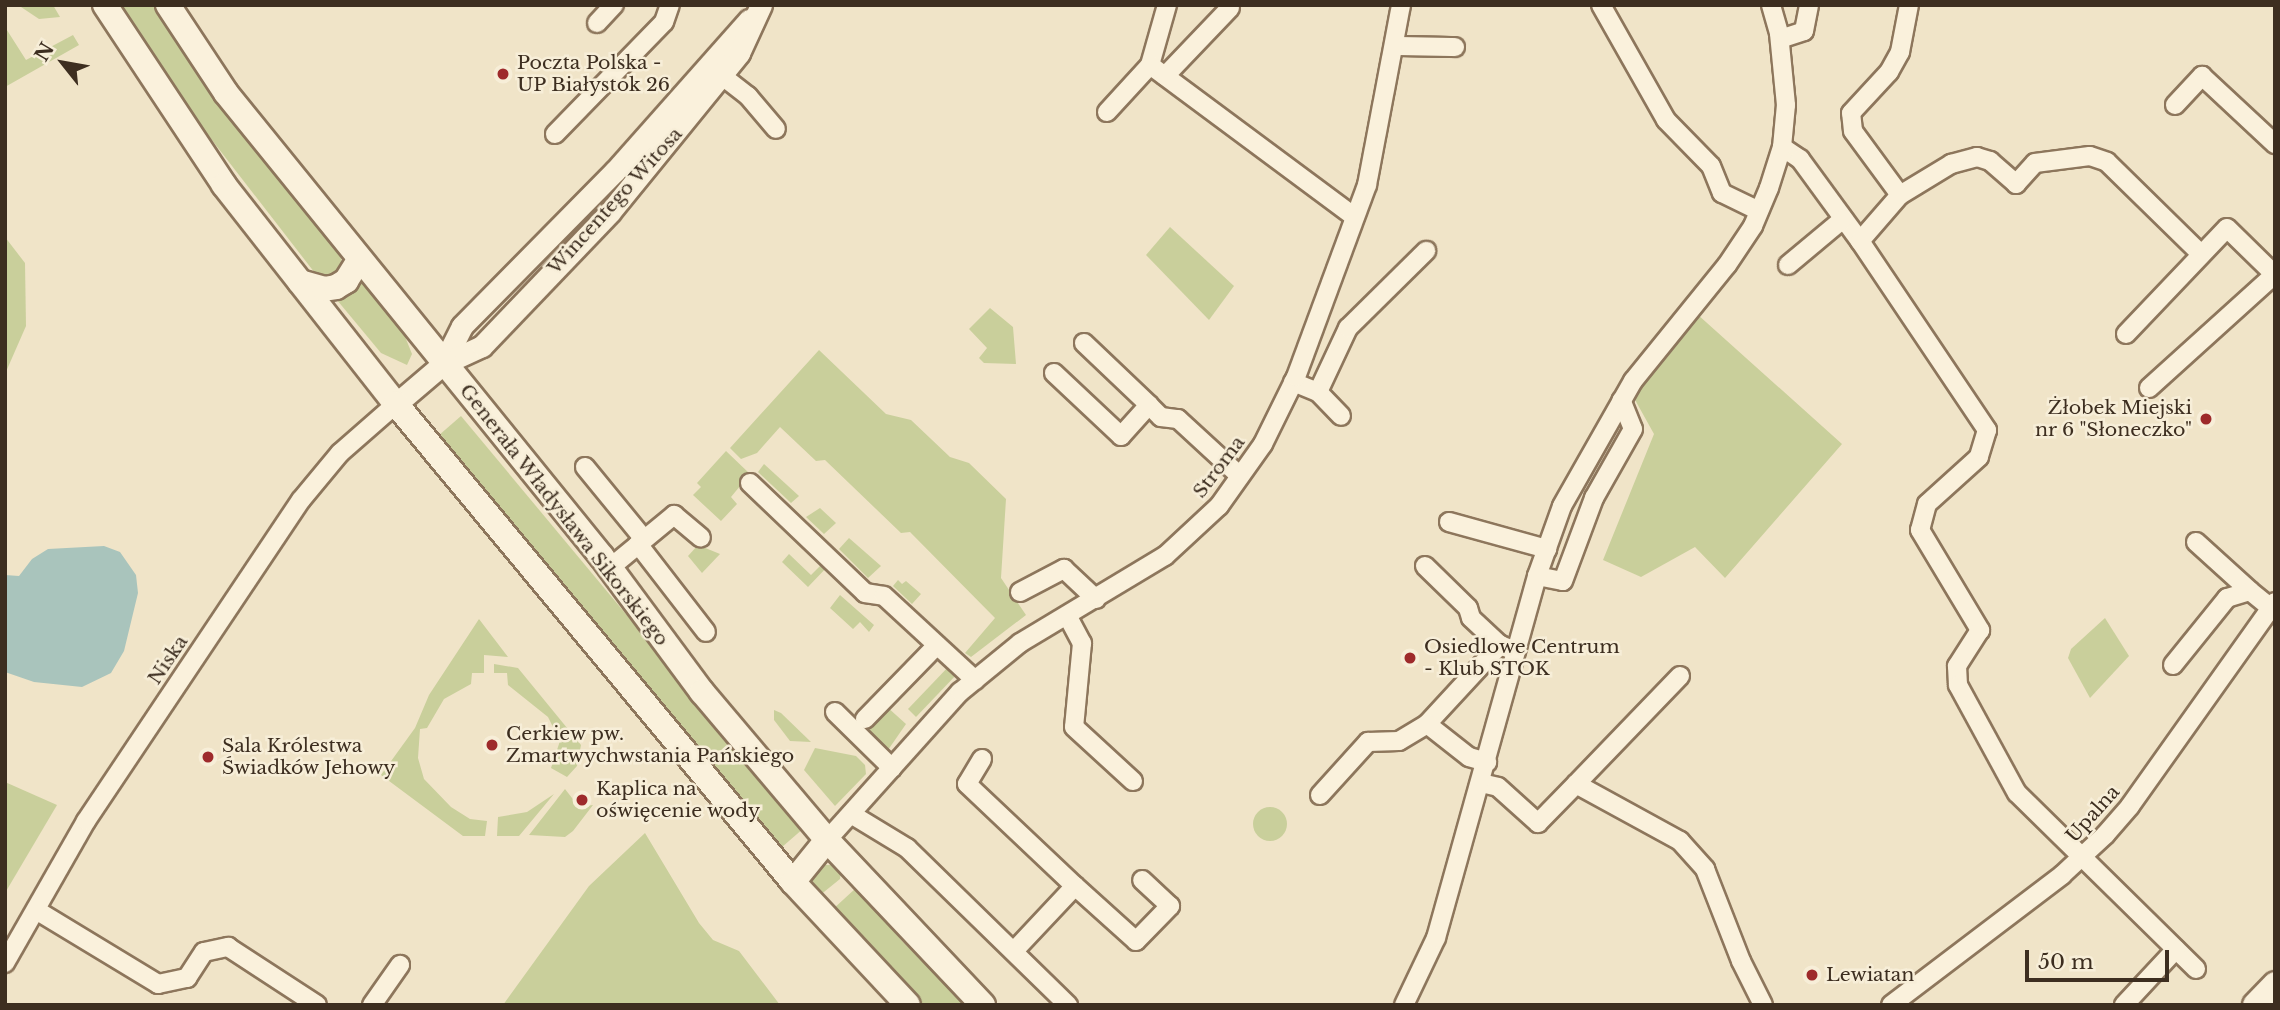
<!DOCTYPE html>
<meta charset="utf-8">
<style>
body{margin:0}
#map{position:relative;width:2280px;height:1010px;overflow:hidden;background:#f0e4c8;font-family:"Libre Baskerville",serif}
div>[style]{position:absolute}
[style*='--x']{left:calc(var(--x)*1px);top:calc(var(--y)*1px);width:calc(var(--w)*1px);rotate:calc(var(--a)*1deg)}
.green>*{inset:0;background:#c9cf9b}
.round{border-radius:50%}
.water>*{inset:0;background:#a9c4bc}
.roads{filter:drop-shadow(2px 0 #8d765c) drop-shadow(-2px 0 #8d765c) drop-shadow(0 2px #8d765c) drop-shadow(0 -2px #8d765c)}
.minor>*{height:18px;margin:-9px;padding:0 9px;transform-origin:9px;border-radius:9px;background:#faf1dc}
.tertiary>*{height:21px;margin:-10.5px;padding:0 10.5px;transform-origin:10.5px;border-radius:10.5px;background:#faf1dc}
.secondary>*{height:24px;margin:-12px;padding:0 12px;transform-origin:12px;border-radius:12px;background:#faf1dc}
.dots>*{width:19px;height:19px;translate:-50% -50%;box-sizing:border-box;border:4px solid #f7eed8;border-radius:50%}
span{translate:-50% -50%;white-space:nowrap;text-align:center;line-height:1.15;-webkit-text-stroke:5px #f7eed8;paint-order:stroke}
.poi-label{font-size:19px;color:#3d2e20}
.left{translate:0 -50%;text-align:left}
.right{translate:-100% -50%;text-align:right}
.street-label{font-size:19px;color:#3d2e20}
.frame{position:absolute;inset:0;border:7px solid #3d2e20;pointer-events:none}
.north{position:absolute;left:28px;top:28px;width:70px;height:70px;-webkit-text-stroke:5px #f7eed8;paint-order:stroke;rotate:301deg;font-size:19px;font-weight:700;line-height:28px;text-align:center;color:#3d2e20}
.north::after{content:'';display:block;margin:auto;width:24px;height:32px;background:#3d2e20;clip-path:polygon(50% 0,100% 100%,50% 72%,0 100%)}
.scale{position:absolute;left:2025px;top:950px;width:144px;height:32px;box-sizing:border-box;border:4px solid #3d2e20;border-top:0;padding-left:9px;font-size:21px;line-height:24px;white-space:nowrap;color:#3d2e20;-webkit-text-stroke:5px #f7eed8;paint-order:stroke}
</style>
<div id="map">
<div class="green">
<div style="clip-path:polygon(18px 5px,53px 5px,60px 17px,39px 19px)"></div>
<div style="clip-path:polygon(119px 5px,156px 5px,262px 160px,340px 256px,343px 265px,337px 277px,318px 277px,157px 69px)"></div>
<div style="clip-path:polygon(5px 27px,26px 60px,73px 35px,79px 45px,5px 87px)"></div>
<div style="clip-path:polygon(1170px 227px,1234px 286px,1209px 320px,1146px 255px)"></div>
<div style="clip-path:polygon(5px 237px,25px 263px,26px 326px,5px 374px)"></div>
<div style="clip-path:polygon(358px 276px,404px 334px,412px 354px,407px 365px,381px 353px,332px 294px)"></div>
<div style="clip-path:polygon(990px 308px,1013px 327px,1016px 364px,984px 363px,979px 358px,987px 348px,969px 329px)"></div>
<div style="clip-path:polygon(1697px 314px,1842px 444px,1725px 578px,1695px 547px,1641px 577px,1603px 560px,1654px 434px,1634px 398px)"></div>
<div style="clip-path:polygon(819px 350px,886px 414px,911px 420px,950px 457px,969px 463px,1006px 499px,1001px 578px,1026px 615px,971px 657px,965px 653px,995px 618px,910px 532px,901px 533px,825px 460px,816px 461px,780px 427px,757px 453px,741px 459px,730px 448px)"></div>
<div style="clip-path:polygon(461px 416px,804px 828px,782px 847px,438px 436px)"></div>
<div style="clip-path:polygon(726px 451px,750px 474px,731px 497px,737px 504px,721px 521px,693px 495px,701px 487px,697px 483px)"></div>
<div style="clip-path:polygon(764px 464px,799px 496px,791px 503px,758px 472px)"></div>
<div style="clip-path:polygon(820px 508px,836px 523px,824px 534px,806px 517px)"></div>
<div style="clip-path:polygon(849px 538px,881px 566px,868px 578px,839px 549px)"></div>
<div style="clip-path:polygon(698px 545px,720px 554px,702px 573px,688px 556px)"></div>
<div style="clip-path:polygon(789px 554px,811px 575px,821px 565px,829px 565px,808px 587px,782px 562px)"></div>
<div style="clip-path:polygon(898px 580px,902px 584px,906px 581px,921px 594px,912px 604px,893px 586px)"></div>
<div style="clip-path:polygon(840px 595px,874px 625px,869px 632px,860px 622px,853px 629px,830px 608px)"></div>
<div style="clip-path:polygon(2105px 618px,2129px 656px,2090px 698px,2068px 658px,2071px 649px)"></div>
<div style="clip-path:polygon(479px 619px,508px 657px,484px 655px,484px 673px,472px 673px,471px 684px,444px 699px,427px 728px,420px 729px,418px 758px,424px 779px,451px 807px,470px 819px,487px 821px,485px 836px,463px 836px,381px 775px,415px 728px,429px 695px)"></div>
<div style="clip-path:polygon(494px 664px,518px 668px,581px 745px,577px 766px,567px 777px,551px 768px,560px 741px,548px 717px,508px 685px,507px 673px,494px 673px)"></div>
<div style="clip-path:polygon(951px 664px,958px 673px,916px 717px,908px 709px)"></div>
<div style="clip-path:polygon(886px 706px,906px 724px,888px 750px,869px 732px,870px 724px)"></div>
<div style="clip-path:polygon(774px 710px,781px 713px,811px 742px,790px 741px,774px 720px)"></div>
<div style="clip-path:polygon(815px 748px,856px 756px,865px 765px,866px 774px,835px 806px,804px 770px)"></div>
<div style="clip-path:polygon(5px 782px,57px 805px,5px 893px)"></div>
<div style="clip-path:polygon(565px 789px,579px 807px,593px 805px,573px 831px,565px 837px,529px 835px)"></div>
<div style="clip-path:polygon(554px 794px,519px 836px,497px 836px,498px 817px,527px 812px)"></div>
<div class="round" style="left:1253px;top:807px;width:34px;height:34px"></div>
<div style="clip-path:polygon(645px 833px,699px 923px,713px 940px,739px 951px,780px 1005px,503px 1005px,589px 886px)"></div>
<div style="clip-path:polygon(821px 865px,833px 865px,841px 871px,840px 879px,819px 896px,811px 877px)"></div>
<div style="clip-path:polygon(856px 888px,902px 941px,965px 1005px,921px 1005px,832px 910px)"></div>
</div>
<div class="water">
<div style="clip-path:polygon(104px 546px,120px 552px,136px 575px,138px 593px,124px 651px,111px 673px,82px 687px,34px 682px,5px 672px,5px 575px,19px 576px,32px 559px,48px 549px)"></div>
</div>
<div class="roads">
<div class="minor">
<div style="--x:1167;--y:5;--w:62;--a:105.8"></div>
<div style="--x:1150;--y:65;--w:255;--a:36.6"></div>
<div style="--x:1601;--y:5;--w:132;--a:60.5"></div>
<div style="--x:1666;--y:120;--w:64;--a:45.6"></div>
<div style="--x:1711;--y:166;--w:29;--a:68"></div>
<div style="--x:1722;--y:193;--w:41;--a:25.9"></div>
<div style="--x:597;--y:23;--w:25;--a:-47"></div>
<div style="--x:1780;--y:39;--w:25;--a:-18"></div>
<div style="--x:1804;--y:31;--w:26;--a:-79"></div>
<div style="--x:1395;--y:46;--w:60;--a:1"></div>
<div style="--x:712;--y:68;--w:46;--a:37.9"></div>
<div style="--x:748;--y:96;--w:43;--a:49.7"></div>
<div style="--x:1165;--y:76;--w:94;--a:-46.3"></div>
<div style="--x:2175;--y:105;--w:40;--a:-47"></div>
<div style="--x:2202;--y:76;--w:100;--a:43"></div>
<div style="--x:1107;--y:112;--w:64;--a:-47.5"></div>
<div style="--x:555;--y:134;--w:156;--a:-45.8"></div>
<div style="--x:664;--y:22;--w:18;--a:-71"></div>
<div style="--x:1782;--y:147;--w:22;--a:34"></div>
<div style="--x:1800;--y:159;--w:102;--a:53.8"></div>
<div style="--x:1860;--y:241;--w:228;--a:56.1"></div>
<div style="--x:1987;--y:430;--w:28;--a:107"></div>
<div style="--x:1979;--y:457;--w:70;--a:137.9"></div>
<div style="--x:1927;--y:504;--w:27;--a:105"></div>
<div style="--x:1920;--y:530;--w:117;--a:59"></div>
<div style="--x:1980;--y:630;--w:43;--a:122.6"></div>
<div style="--x:1957;--y:666;--w:19;--a:87"></div>
<div style="--x:1958;--y:685;--w:123;--a:61.4"></div>
<div style="--x:2017;--y:793;--w:251;--a:44.5"></div>
<div style="--x:1900;--y:195;--w:60;--a:-31.3"></div>
<div style="--x:1951;--y:164;--w:27;--a:-15"></div>
<div style="--x:1977;--y:157;--w:14;--a:17"></div>
<div style="--x:1990;--y:161;--w:35;--a:41"></div>
<div style="--x:2016;--y:184;--w:28;--a:-48"></div>
<div style="--x:2035;--y:163;--w:55;--a:-7.3"></div>
<div style="--x:2090;--y:156;--w:18;--a:19"></div>
<div style="--x:2107;--y:162;--w:132;--a:44.4"></div>
<div style="--x:1860;--y:241;--w:61;--a:-49"></div>
<div style="--x:1900;--y:195;--w:79;--a:-126.3"></div>
<div style="--x:1853;--y:131;--w:18;--a:-96"></div>
<div style="--x:1851;--y:113;--w:56;--a:-47.2"></div>
<div style="--x:1889;--y:72;--w:23;--a:-61"></div>
<div style="--x:1900;--y:52;--w:48;--a:-79.2"></div>
<div style="--x:1788;--y:265;--w:72;--a:-39.9"></div>
<div style="--x:2126;--y:334;--w:146;--a:-46.4"></div>
<div style="--x:2227;--y:228;--w:66;--a:44.4"></div>
<div style="--x:1084;--y:343;--w:90;--a:43.6"></div>
<div style="--x:1054;--y:373;--w:92;--a:43.2"></div>
<div style="--x:1121;--y:436;--w:42;--a:-47.9"></div>
<div style="--x:1149;--y:405;--w:17;--a:45"></div>
<div style="--x:1161;--y:417;--w:17;--a:7"></div>
<div style="--x:1178;--y:419;--w:84;--a:42.6"></div>
<div style="--x:1293;--y:382;--w:27;--a:22"></div>
<div style="--x:1318;--y:392;--w:33;--a:46"></div>
<div style="--x:2149;--y:388;--w:170;--a:-42.1"></div>
<div style="--x:1318;--y:392;--w:71;--a:-64.9"></div>
<div style="--x:1348;--y:328;--w:110;--a:-44.6"></div>
<div style="--x:585;--y:467;--w:93;--a:50.7"></div>
<div style="--x:750;--y:483;--w:159;--a:43.7"></div>
<div style="--x:865;--y:593;--w:19;--a:9"></div>
<div style="--x:884;--y:596;--w:124;--a:42.7"></div>
<div style="--x:1449;--y:522;--w:102;--a:15.4"></div>
<div style="--x:2196;--y:542;--w:73;--a:42.2"></div>
<div style="--x:638;--y:544;--w:111;--a:52.3"></div>
<div style="--x:1425;--y:566;--w:60;--a:44.3"></div>
<div style="--x:1468;--y:608;--w:10;--a:73"></div>
<div style="--x:1471;--y:618;--w:40;--a:43"></div>
<div style="--x:1500;--y:645;--w:17;--a:21"></div>
<div style="--x:611;--y:567;--w:82;--a:-39.5"></div>
<div style="--x:674;--y:515;--w:35;--a:40"></div>
<div style="--x:1537;--y:576;--w:26;--a:11"></div>
<div style="--x:1563;--y:581;--w:89;--a:-69.5"></div>
<div style="--x:1594;--y:498;--w:79;--a:-60.5"></div>
<div style="--x:1633;--y:429;--w:31;--a:-112"></div>
<div style="--x:1020;--y:592;--w:50;--a:-27.6"></div>
<div style="--x:1064;--y:569;--w:44;--a:43.2"></div>
<div style="--x:1068;--y:617;--w:30;--a:62"></div>
<div style="--x:1082;--y:643;--w:84;--a:95.4"></div>
<div style="--x:1074;--y:727;--w:80;--a:42.5"></div>
<div style="--x:2173;--y:665;--w:86;--a:-51.1"></div>
<div style="--x:2227;--y:598;--w:24;--a:-17"></div>
<div style="--x:2250;--y:591;--w:27;--a:39"></div>
<div style="--x:835;--y:712;--w:80;--a:44.5"></div>
<div style="--x:865;--y:719;--w:103;--a:-45.8"></div>
<div style="--x:1427;--y:724;--w:108;--a:-47.3"></div>
<div style="--x:982;--y:759;--w:29;--a:121"></div>
<div style="--x:967;--y:784;--w:149;--a:43.4"></div>
<div style="--x:1075;--y:886;--w:89;--a:133.2"></div>
<div style="--x:1481;--y:783;--w:17;--a:13"></div>
<div style="--x:1498;--y:787;--w:54;--a:42"></div>
<div style="--x:1538;--y:823;--w:54;--a:-45.7"></div>
<div style="--x:1576;--y:784;--w:119;--a:28.7"></div>
<div style="--x:1680;--y:841;--w:38;--a:48"></div>
<div style="--x:1705;--y:869;--w:99;--a:68.6"></div>
<div style="--x:1741;--y:961;--w:49;--a:63.4"></div>
<div style="--x:1576;--y:784;--w:150;--a:-46.1"></div>
<div style="--x:1320;--y:795;--w:72;--a:-47.8"></div>
<div style="--x:1368;--y:742;--w:31;--a:-2"></div>
<div style="--x:1399;--y:741;--w:33;--a:-31"></div>
<div style="--x:1427;--y:724;--w:53;--a:38.2"></div>
<div style="--x:1469;--y:757;--w:19;--a:16"></div>
<div style="--x:851;--y:814;--w:66;--a:31.3"></div>
<div style="--x:907;--y:848;--w:225;--a:44.3"></div>
<div style="--x:827;--y:840;--w:199;--a:-48.1"></div>
<div style="--x:960;--y:692;--w:77;--a:-39.2"></div>
<div style="--x:1020;--y:643;--w:169;--a:-31"></div>
<div style="--x:1165;--y:556;--w:74;--a:-42.8"></div>
<div style="--x:1219;--y:506;--w:76;--a:-54.6"></div>
<div style="--x:1263;--y:444;--w:75;--a:-63.8"></div>
<div style="--x:1296;--y:377;--w:205;--a:-69.7"></div>
<div style="--x:1367;--y:185;--w:183;--a:-79.3"></div>
<div style="--x:1075;--y:886;--w:82;--a:42"></div>
<div style="--x:1136;--y:941;--w:49;--a:-45.8"></div>
<div style="--x:1170;--y:906;--w:38;--a:-137"></div>
<div style="--x:36;--y:910;--w:143;--a:31.2"></div>
<div style="--x:158;--y:984;--w:30;--a:-12"></div>
<div style="--x:187;--y:978;--w:31;--a:-57"></div>
<div style="--x:204;--y:952;--w:25;--a:-12"></div>
<div style="--x:228;--y:947;--w:106;--a:33.1"></div>
<div style="--x:5;--y:963;--w:163;--a:-60.3"></div>
<div style="--x:86;--y:821;--w:386;--a:-56.2"></div>
<div style="--x:301;--y:500;--w:61;--a:-50.3"></div>
<div style="--x:340;--y:453;--w:74;--a:-41.2"></div>
<div style="--x:372;--y:1005;--w:49;--a:-55"></div>
<div style="--x:1404;--y:1005;--w:74;--a:-64.5"></div>
<div style="--x:1436;--y:938;--w:376;--a:-74.4"></div>
<div style="--x:1537;--y:576;--w:74;--a:-70.3"></div>
<div style="--x:1562;--y:506;--w:144;--a:-60.4"></div>
<div style="--x:1633;--y:381;--w:149;--a:-51"></div>
<div style="--x:1727;--y:265;--w:47;--a:-56.3"></div>
<div style="--x:1753;--y:226;--w:41;--a:-67.2"></div>
<div style="--x:1769;--y:188;--w:43;--a:-72.4"></div>
<div style="--x:1782;--y:147;--w:42;--a:-84.6"></div>
<div style="--x:1786;--y:105;--w:72;--a:-95.6"></div>
<div style="--x:1779;--y:33;--w:29;--a:-106"></div>
<div style="--x:1891;--y:1005;--w:215;--a:-37.2"></div>
<div style="--x:2062;--y:875;--w:59;--a:-42.9"></div>
<div style="--x:2105;--y:835;--w:38;--a:-49"></div>
<div style="--x:2130;--y:806;--w:250;--a:-54.6"></div>
<div style="--x:2124;--y:1005;--w:76;--a:-47.1"></div>
</div>
<div class="tertiary">
<div style="--x:443;--y:364;--w:42;--a:-63.4"></div>
<div style="--x:462;--y:326;--w:218;--a:-45.4"></div>
<div style="--x:615;--y:171;--w:202;--a:-48.4"></div>
<div style="--x:396;--y:404;--w:62;--a:-40.4"></div>
<div style="--x:443;--y:364;--w:43;--a:-24.8"></div>
<div style="--x:482;--y:346;--w:185;--a:-46.3"></div>
<div style="--x:610;--y:212;--w:205;--a:-50.9"></div>
<div style="--x:739;--y:53;--w:53;--a:-65.4"></div>
</div>
<div class="secondary">
<div style="--x:105;--y:5;--w:216;--a:56.5"></div>
<div style="--x:224;--y:185;--w:278;--a:51.9"></div>
<div style="--x:396;--y:404;--w:621;--a:50.29"></div>
<div style="--x:793;--y:882;--w:168;--a:46.9"></div>
<div style="--x:168;--y:5;--w:105;--a:56.6"></div>
<div style="--x:226;--y:93;--w:597;--a:50.98"></div>
<div style="--x:602;--y:557;--w:168;--a:53.5"></div>
<div style="--x:702;--y:692;--w:194;--a:49.8"></div>
<div style="--x:827;--y:840;--w:227;--a:46.6"></div>
<div style="--x:300;--y:282;--w:25;--a:16"></div>
<div style="--x:324;--y:289;--w:12;--a:-9"></div>
<div style="--x:336;--y:287;--w:12;--a:-31"></div>
<div style="--x:346;--y:281;--w:25;--a:-58"></div>
<div style="--x:793;--y:882;--w:54;--a:-51"></div>
<div style="--x:2255;--y:1005;--w:29;--a:-46"></div>
</div>
</div>
<div class="dots">
<div style="left:503px;top:74px;background:#9e2a2b"></div>
<div style="left:2206px;top:419px;background:#9e2a2b"></div>
<div style="left:1410px;top:658px;background:#9e2a2b"></div>
<div style="left:492px;top:745px;background:#9e2a2b"></div>
<div style="left:208px;top:757px;background:#9e2a2b"></div>
<div style="left:582px;top:800px;background:#9e2a2b"></div>
<div style="left:1812px;top:975px;background:#9e2a2b"></div>
</div>
<div class="poi-label">
<span class="left" style="left:517px;top:74px">Poczta Polska -<br>UP Białystok 26</span>
<span class="right" style="left:2192px;top:419px">Żłobek Miejski<br>nr 6 "Słoneczko"</span>
<span class="left" style="left:1424px;top:658px">Osiedlowe Centrum<br>- Klub STOK</span>
<span class="left" style="left:506px;top:745px">Cerkiew pw.<br>Zmartwychwstania Pańskiego</span>
<span class="left" style="left:222px;top:757px">Sala Królestwa<br>Świadków Jehowy</span>
<span class="left" style="left:596px;top:800px">Kaplica na<br>oświęcenie wody</span>
<span class="left" style="left:1826px;top:975px">Lewiatan</span>
</div>
<div class="street-label">
<span style="left:615px;top:201px;rotate:-48deg">Wincentego Witosa</span>
<span style="left:1219px;top:467px;rotate:-53deg">Stroma</span>
<span style="left:564px;top:515px;rotate:52deg">Generała Władysława Sikorskiego</span>
<span style="left:168px;top:660px;rotate:-56deg">Niska</span>
<span style="left:2093px;top:814px;rotate:-48deg">Upalna</span>
</div>
<div class="frame"></div>
<div class="north">N</div>
<div class="scale">50 m</div>
</div>
